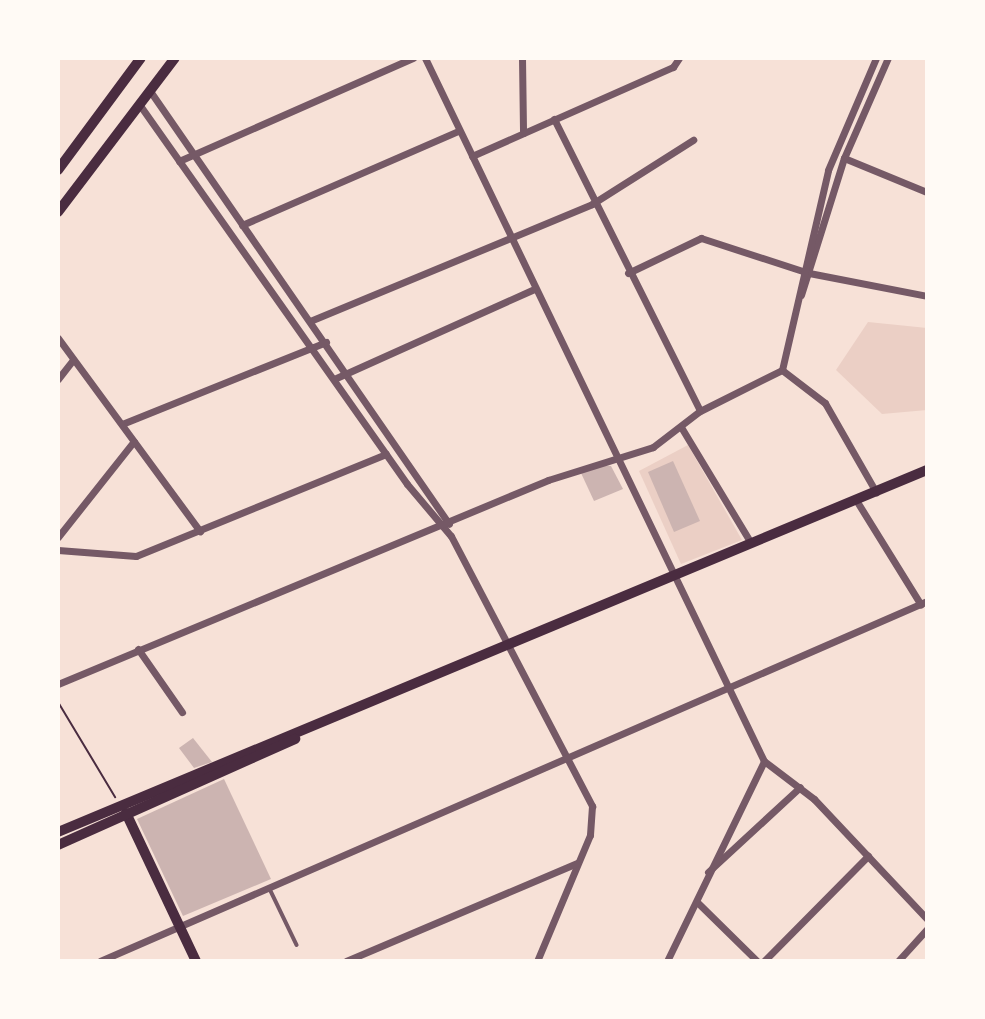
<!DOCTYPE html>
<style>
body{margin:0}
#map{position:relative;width:985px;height:1019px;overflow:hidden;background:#f7e1d7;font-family:"Golos Text",sans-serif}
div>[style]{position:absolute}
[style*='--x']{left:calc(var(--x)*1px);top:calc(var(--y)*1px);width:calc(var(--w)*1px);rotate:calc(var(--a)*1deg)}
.green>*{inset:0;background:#ebcfc5}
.building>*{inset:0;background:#ccb4b1}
.path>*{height:2px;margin:-1px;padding:0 1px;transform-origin:1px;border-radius:1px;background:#4a2c40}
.service>*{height:3.5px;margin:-1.75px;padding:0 1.75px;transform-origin:1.75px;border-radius:1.75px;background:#755966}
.minor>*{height:7px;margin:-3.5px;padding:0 3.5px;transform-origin:3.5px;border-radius:3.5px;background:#755966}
.secondary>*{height:10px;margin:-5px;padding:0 5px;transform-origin:5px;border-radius:5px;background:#4a2c40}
.trunk>*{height:10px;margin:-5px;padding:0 5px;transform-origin:5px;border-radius:5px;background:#4a2c40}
span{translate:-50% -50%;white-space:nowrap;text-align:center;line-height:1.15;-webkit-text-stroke:6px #fffaf5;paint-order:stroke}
.frame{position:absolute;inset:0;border:60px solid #fffaf5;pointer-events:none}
</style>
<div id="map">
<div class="green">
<div style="clip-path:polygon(868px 322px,927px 328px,927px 410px,882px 414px,836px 370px)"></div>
<div style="clip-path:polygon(688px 445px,742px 540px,681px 564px,639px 471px)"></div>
</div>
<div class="building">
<div style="clip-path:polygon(673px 461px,700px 521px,674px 532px,648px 472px)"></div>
<div style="clip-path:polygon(601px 465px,611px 466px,623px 489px,594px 501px,581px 473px)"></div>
<div style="clip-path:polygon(193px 738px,212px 762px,194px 768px,179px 748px)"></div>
<div style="clip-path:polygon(224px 779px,271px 879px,183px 916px,137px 819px)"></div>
</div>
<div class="path">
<div style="--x:58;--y:702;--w:111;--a:59"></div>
</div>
<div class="service">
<div style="--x:270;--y:889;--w:62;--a:64.3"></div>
</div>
<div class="minor">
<div style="--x:425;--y:58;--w:780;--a:64.26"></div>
<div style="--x:764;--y:761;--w:63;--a:37.2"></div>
<div style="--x:814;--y:799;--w:165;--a:46.7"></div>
<div style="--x:522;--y:58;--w:75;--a:89.2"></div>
<div style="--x:150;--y:91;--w:526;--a:55.37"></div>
<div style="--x:139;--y:104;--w:465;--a:54.8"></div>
<div style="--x:407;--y:484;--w:68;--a:49.8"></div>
<div style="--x:451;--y:536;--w:305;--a:62.4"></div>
<div style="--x:592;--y:806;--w:29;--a:94"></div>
<div style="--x:590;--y:835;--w:137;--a:112.8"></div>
<div style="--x:554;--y:119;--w:326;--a:63.4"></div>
<div style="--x:472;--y:156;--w:220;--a:-23.9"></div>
<div style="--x:673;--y:67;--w:11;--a:-56"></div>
<div style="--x:844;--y:158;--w:90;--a:22.3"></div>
<div style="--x:179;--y:161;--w:256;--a:-23.8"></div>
<div style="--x:242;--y:225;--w:236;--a:-23.5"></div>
<div style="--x:628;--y:273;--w:81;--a:-25.6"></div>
<div style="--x:701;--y:238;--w:114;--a:18"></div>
<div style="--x:809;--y:273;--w:120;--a:11"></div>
<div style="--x:801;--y:295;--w:144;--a:-72.6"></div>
<div style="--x:844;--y:158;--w:109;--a:-66.3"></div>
<div style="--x:310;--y:321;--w:305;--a:-22.5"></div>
<div style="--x:592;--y:204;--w:120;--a:-32.4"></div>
<div style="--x:58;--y:338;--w:240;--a:53.7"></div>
<div style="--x:782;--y:370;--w:205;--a:-77"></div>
<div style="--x:828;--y:170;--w:122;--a:-66.8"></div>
<div style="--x:58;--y:379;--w:24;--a:-52"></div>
<div style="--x:334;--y:379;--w:219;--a:-24.2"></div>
<div style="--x:122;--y:424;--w:220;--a:-21.9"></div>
<div style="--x:681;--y:427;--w:135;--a:58.9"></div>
<div style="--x:856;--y:500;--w:123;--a:58.2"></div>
<div style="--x:58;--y:537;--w:122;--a:-51.6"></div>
<div style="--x:58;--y:550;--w:78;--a:4.4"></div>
<div style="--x:136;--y:556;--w:270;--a:-22.2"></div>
<div style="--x:138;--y:649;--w:77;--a:55.1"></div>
<div style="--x:58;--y:684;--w:531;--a:-22.6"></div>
<div style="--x:548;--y:480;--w:110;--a:-17.4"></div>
<div style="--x:653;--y:447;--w:59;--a:-37.5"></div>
<div style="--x:700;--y:411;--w:92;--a:-26.6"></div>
<div style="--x:782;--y:370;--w:54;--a:37.5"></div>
<div style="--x:825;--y:403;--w:103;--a:60.2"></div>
<div style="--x:708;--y:872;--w:125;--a:-42.7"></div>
<div style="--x:697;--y:902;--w:84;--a:44.5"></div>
<div style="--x:100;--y:961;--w:902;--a:-23.52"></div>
<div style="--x:346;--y:961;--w:251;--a:-23"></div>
<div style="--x:667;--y:961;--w:222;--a:-64.1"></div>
<div style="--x:764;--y:961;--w:148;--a:-45.3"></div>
<div style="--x:898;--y:961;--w:43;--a:-47.8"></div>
</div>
<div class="secondary">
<div style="--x:126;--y:813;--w:164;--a:64.7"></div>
<div style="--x:58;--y:832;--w:941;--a:-22.62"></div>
<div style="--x:58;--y:845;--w:260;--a:-24.1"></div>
</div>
<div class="trunk">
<div style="--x:58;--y:170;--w:139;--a:-53.5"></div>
<div style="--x:58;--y:212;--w:193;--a:-52.8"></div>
</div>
<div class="frame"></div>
</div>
